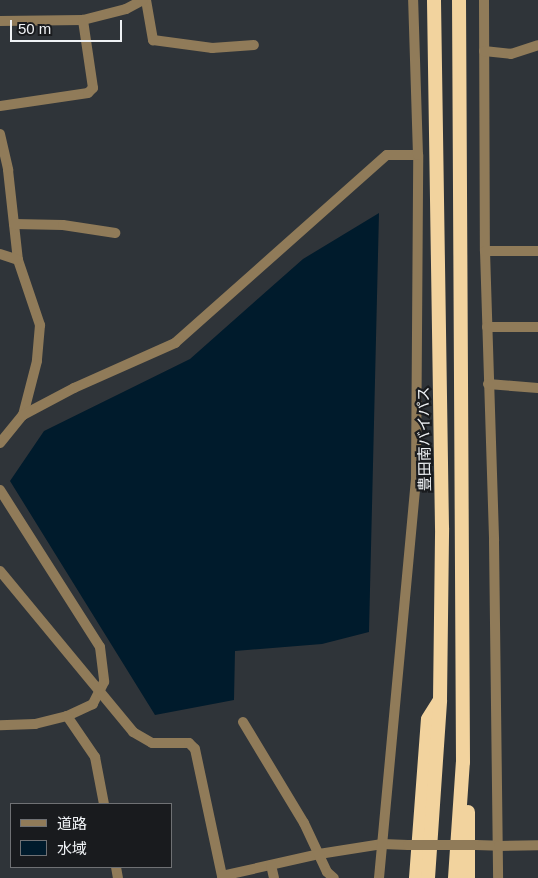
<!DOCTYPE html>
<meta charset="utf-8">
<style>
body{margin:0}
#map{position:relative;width:538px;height:878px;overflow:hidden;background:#2f3439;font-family:Helvetica,"Noto Sans JP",sans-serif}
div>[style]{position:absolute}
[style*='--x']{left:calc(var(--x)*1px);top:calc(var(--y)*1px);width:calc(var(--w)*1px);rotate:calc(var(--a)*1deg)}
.water>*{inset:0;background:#001b2c}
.minor>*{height:10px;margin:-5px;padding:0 5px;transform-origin:5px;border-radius:5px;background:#907b59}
.tertiary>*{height:10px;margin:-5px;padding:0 5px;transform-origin:5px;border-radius:5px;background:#907b59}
.trunk>*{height:14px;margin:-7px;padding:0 7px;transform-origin:7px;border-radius:7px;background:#f2d39e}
.minor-bridge>*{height:10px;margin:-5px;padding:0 5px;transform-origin:5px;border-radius:5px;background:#907b59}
span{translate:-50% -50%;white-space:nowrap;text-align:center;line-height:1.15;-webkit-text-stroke:4.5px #191b1e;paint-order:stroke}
.street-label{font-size:15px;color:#eff2f5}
.legend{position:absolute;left:10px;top:803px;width:162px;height:65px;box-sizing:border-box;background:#191b1e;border:1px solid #6f7174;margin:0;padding:6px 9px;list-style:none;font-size:15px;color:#eff2f5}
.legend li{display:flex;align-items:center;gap:10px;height:25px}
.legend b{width:25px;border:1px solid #6f7174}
.scale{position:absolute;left:10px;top:20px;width:112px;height:22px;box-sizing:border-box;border:2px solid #eff2f5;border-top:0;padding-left:6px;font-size:15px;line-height:18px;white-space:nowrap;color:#eff2f5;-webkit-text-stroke:4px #191b1e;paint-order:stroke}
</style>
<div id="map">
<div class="water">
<div style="clip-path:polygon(379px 213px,369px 632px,322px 644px,235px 651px,234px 700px,155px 715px,10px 481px,44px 431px,190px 359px,303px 259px)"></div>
</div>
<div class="minor">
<div style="--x:146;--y:0;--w:41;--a:80.1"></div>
<div style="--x:153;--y:40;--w:60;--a:7.7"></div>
<div style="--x:212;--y:48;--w:42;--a:-4.1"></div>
<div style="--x:484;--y:0;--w:251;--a:89.8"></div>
<div style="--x:485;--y:251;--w:290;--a:88.2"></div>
<div style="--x:494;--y:541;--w:337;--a:89.3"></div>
<div style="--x:0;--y:21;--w:83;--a:-0.7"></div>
<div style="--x:83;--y:20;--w:44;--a:-14.3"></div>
<div style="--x:126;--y:9;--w:19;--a:-28"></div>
<div style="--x:484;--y:51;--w:27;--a:6"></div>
<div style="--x:511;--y:54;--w:28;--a:-18"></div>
<div style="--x:0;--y:106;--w:89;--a:-8.4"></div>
<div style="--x:88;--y:93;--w:7;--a:-45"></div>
<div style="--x:93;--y:88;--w:69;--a:-98.4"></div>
<div style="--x:0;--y:134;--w:37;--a:77"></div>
<div style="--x:8;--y:170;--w:91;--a:83.7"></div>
<div style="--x:18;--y:260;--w:69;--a:71.3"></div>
<div style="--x:40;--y:325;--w:36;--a:95"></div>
<div style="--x:37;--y:361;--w:56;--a:104.5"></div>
<div style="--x:14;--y:224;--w:49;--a:1.2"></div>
<div style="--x:63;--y:225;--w:53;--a:8.7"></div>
<div style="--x:485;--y:251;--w:53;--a:0"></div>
<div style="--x:0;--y:254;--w:19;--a:18"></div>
<div style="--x:487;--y:327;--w:51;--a:0"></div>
<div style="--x:488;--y:384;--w:50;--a:4.6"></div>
<div style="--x:0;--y:443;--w:36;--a:-51"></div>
<div style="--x:23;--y:415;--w:58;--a:-27.9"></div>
<div style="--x:74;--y:388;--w:111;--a:-24"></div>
<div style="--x:175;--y:343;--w:283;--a:-41.6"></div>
<div style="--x:387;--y:155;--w:31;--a:0"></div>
<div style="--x:0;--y:490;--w:186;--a:57.5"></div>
<div style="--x:100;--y:647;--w:35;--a:83"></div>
<div style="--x:104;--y:682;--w:25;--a:117"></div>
<div style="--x:93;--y:704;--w:29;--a:155"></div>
<div style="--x:67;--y:716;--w:33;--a:166"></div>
<div style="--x:35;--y:724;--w:35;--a:178"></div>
<div style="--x:0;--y:571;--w:209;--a:50.4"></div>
<div style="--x:133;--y:732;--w:22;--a:30"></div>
<div style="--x:152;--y:743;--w:37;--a:0"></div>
<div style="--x:189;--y:743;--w:8;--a:45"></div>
<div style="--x:195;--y:749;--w:130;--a:78"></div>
<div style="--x:222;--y:876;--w:99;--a:-12.8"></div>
<div style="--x:319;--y:854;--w:64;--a:-9"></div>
<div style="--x:382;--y:844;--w:26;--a:2"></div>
<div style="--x:67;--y:716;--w:50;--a:55.7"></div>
<div style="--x:95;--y:757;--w:48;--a:79.2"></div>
<div style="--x:243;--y:722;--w:118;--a:58.9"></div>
<div style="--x:304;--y:823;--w:54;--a:64.9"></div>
<div style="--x:327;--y:872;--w:9;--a:41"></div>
<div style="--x:476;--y:845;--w:23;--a:2"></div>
<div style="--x:271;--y:865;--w:13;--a:77"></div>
<div style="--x:116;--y:867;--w:11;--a:80"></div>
<div style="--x:379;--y:878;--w:404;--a:-84.7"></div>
<div style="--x:416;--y:476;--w:321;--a:-89.6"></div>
<div style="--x:418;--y:155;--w:155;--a:-91.8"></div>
</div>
<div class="tertiary">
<div style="--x:499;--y:846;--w:39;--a:-1"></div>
</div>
<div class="trunk">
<div style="--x:416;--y:878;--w:159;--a:-85.7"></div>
<div style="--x:428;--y:719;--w:22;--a:-58"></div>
<div style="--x:428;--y:878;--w:178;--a:-86.1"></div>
<div style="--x:440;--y:700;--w:172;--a:-89.3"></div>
<div style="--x:442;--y:528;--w:528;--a:-90.87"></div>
<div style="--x:455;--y:878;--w:116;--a:-86.1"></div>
<div style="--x:463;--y:762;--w:762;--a:-90.3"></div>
<div style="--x:468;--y:878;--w:66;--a:-90"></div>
</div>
<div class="minor-bridge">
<div style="--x:408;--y:845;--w:68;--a:0"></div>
</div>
<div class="street-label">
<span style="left:424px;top:439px;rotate:-91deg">豊田南バイパス</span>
</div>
<ul class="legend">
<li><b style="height:6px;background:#907b59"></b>道路</li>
<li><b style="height:14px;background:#001b2c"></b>水域</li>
</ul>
<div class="scale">50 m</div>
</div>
